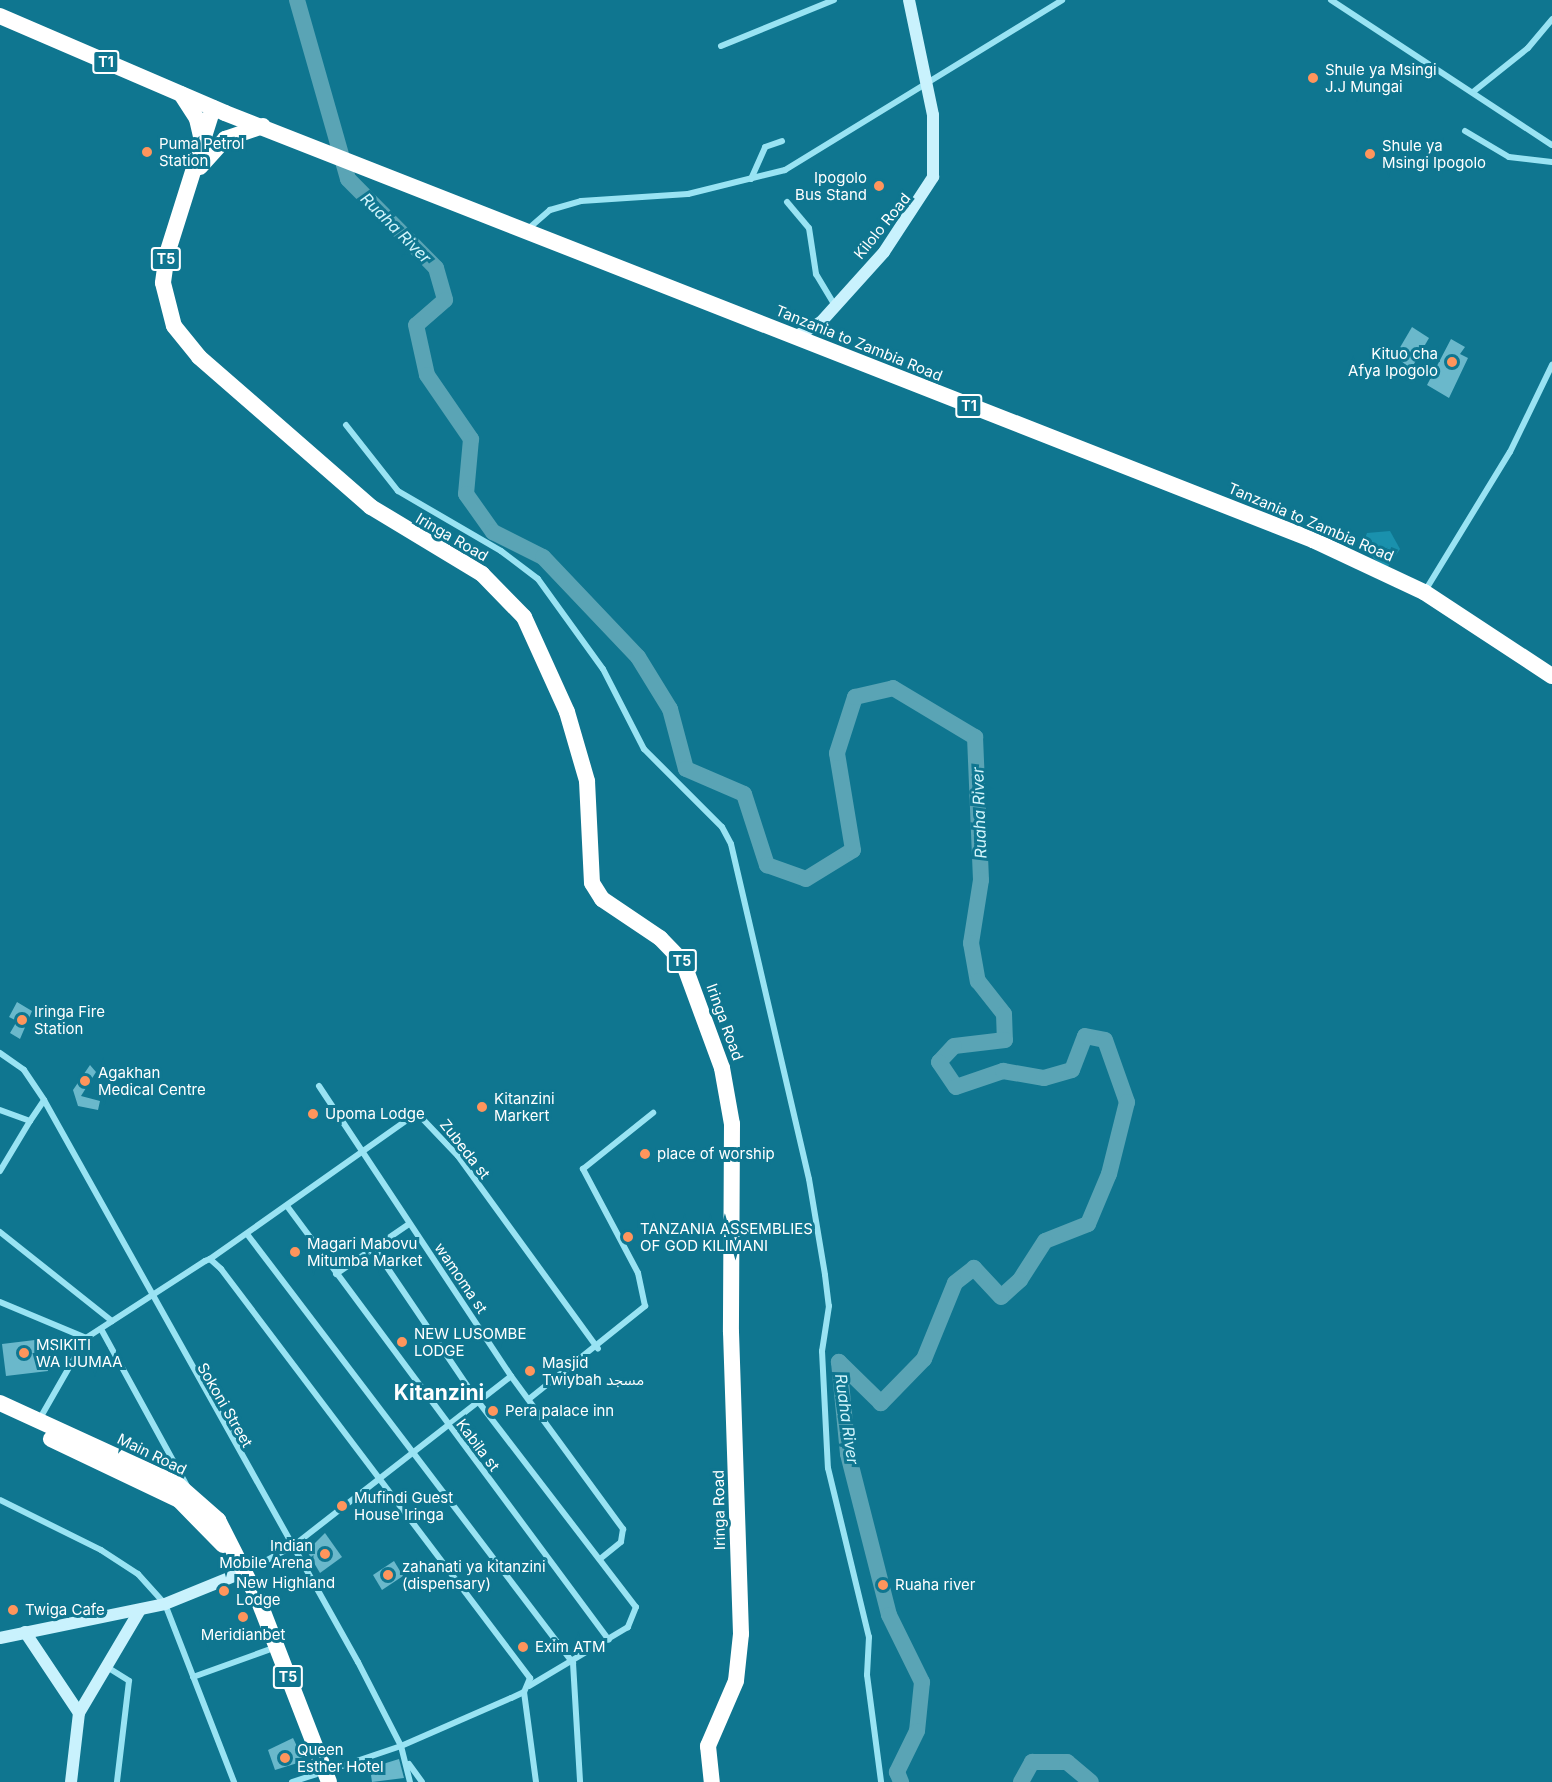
<!DOCTYPE html>
<meta charset="utf-8">
<style>
body{margin:0}
#map{position:relative;width:1552px;height:1782px;overflow:hidden;background:#0f7690;font-family:Inter,"Noto Sans Arabic",sans-serif}
div>[style]{position:absolute}
[style*='--x']{left:calc(var(--x)*1px);top:calc(var(--y)*1px);width:calc(var(--w)*1px);rotate:calc(var(--a)*1deg)}
.green>*{inset:0;background:#1a91ad}
.river>*{height:16px;margin:-8px;padding:0 8px;transform-origin:8px;border-radius:8px;background:#5aa4b5}
.building>*{inset:0;background:#6ab8cb}
.street>*{height:6px;margin:-3px;padding:0 3px;transform-origin:3px;border-radius:3px;background:#99e3f3}
.secondary>*{height:12px;margin:-6px;padding:0 6px;transform-origin:6px;border-radius:6px;background:#c9f2fd}
.highway>*{height:16px;margin:-8px;padding:0 8px;transform-origin:8px;border-radius:8px;background:#fff}
.dots>*{width:16px;height:16px;translate:-50% -50%;box-sizing:border-box;border:3px solid #0f7690;border-radius:50%}
span{translate:-50% -50%;white-space:nowrap;text-align:center;line-height:1.15;-webkit-text-stroke:6px #0f7690;paint-order:stroke}
.shield-label span{padding:2px 4px;background:#0f7690;border:2px solid;border-radius:4px;-webkit-text-stroke-width:0}
.shield-label{font-size:14px;color:#fff;font-weight:700}
.poi-label{font-size:15px;color:#fff}
.left{translate:0 -50%;text-align:left}
.right{translate:-100% -50%;text-align:right}
.street-label{font-size:15px;color:#fff}
.water-label{font-size:16px;color:#d2f5fc;font-style:italic}
.district-label{font-size:21px;color:#fff;font-weight:700}
</style>
<div id="map">
<div class="green">
<div style="clip-path:polygon(1390px 531px,1400px 549px,1387px 568px,1374px 559px,1364px 541px,1367px 533px)"></div>
</div>
<div class="river">
<div style="--x:297;--y:0;--w:186;--a:74.1"></div>
<div style="--x:348;--y:179;--w:125;--a:45.3"></div>
<div style="--x:436;--y:268;--w:33;--a:74"></div>
<div style="--x:445;--y:300;--w:38;--a:139"></div>
<div style="--x:416;--y:325;--w:51;--a:77.6"></div>
<div style="--x:427;--y:375;--w:78;--a:55.5"></div>
<div style="--x:471;--y:439;--w:55;--a:95.2"></div>
<div style="--x:466;--y:494;--w:47;--a:54.6"></div>
<div style="--x:493;--y:532;--w:56;--a:26.6"></div>
<div style="--x:543;--y:557;--w:138;--a:46.5"></div>
<div style="--x:638;--y:657;--w:61;--a:58.4"></div>
<div style="--x:670;--y:709;--w:62;--a:75.1"></div>
<div style="--x:686;--y:769;--w:63;--a:23.3"></div>
<div style="--x:744;--y:794;--w:75;--a:72.1"></div>
<div style="--x:767;--y:865;--w:41;--a:19.7"></div>
<div style="--x:806;--y:879;--w:55;--a:-31.7"></div>
<div style="--x:853;--y:850;--w:98;--a:-99.4"></div>
<div style="--x:837;--y:753;--w:59;--a:-72.2"></div>
<div style="--x:855;--y:697;--w:39;--a:-13"></div>
<div style="--x:893;--y:688;--w:96;--a:30.9"></div>
<div style="--x:975;--y:737;--w:143;--a:87.6"></div>
<div style="--x:981;--y:880;--w:64;--a:99"></div>
<div style="--x:971;--y:943;--w:39;--a:80"></div>
<div style="--x:978;--y:981;--w:42;--a:51.8"></div>
<div style="--x:1004;--y:1014;--w:26;--a:88"></div>
<div style="--x:1005;--y:1040;--w:51;--a:173.3"></div>
<div style="--x:954;--y:1046;--w:22;--a:133"></div>
<div style="--x:939;--y:1062;--w:30;--a:56"></div>
<div style="--x:956;--y:1087;--w:50;--a:-18.8"></div>
<div style="--x:1003;--y:1071;--w:42;--a:9.7"></div>
<div style="--x:1044;--y:1078;--w:29;--a:-16"></div>
<div style="--x:1072;--y:1070;--w:36;--a:-69"></div>
<div style="--x:1085;--y:1036;--w:20;--a:11"></div>
<div style="--x:1105;--y:1040;--w:66;--a:70.5"></div>
<div style="--x:1127;--y:1102;--w:74;--a:104"></div>
<div style="--x:1109;--y:1174;--w:54;--a:112.8"></div>
<div style="--x:1088;--y:1224;--w:46;--a:158.4"></div>
<div style="--x:1045;--y:1241;--w:46;--a:122.7"></div>
<div style="--x:1020;--y:1280;--w:25;--a:138"></div>
<div style="--x:1001;--y:1297;--w:40;--a:-133"></div>
<div style="--x:974;--y:1268;--w:24;--a:142"></div>
<div style="--x:955;--y:1283;--w:82;--a:112.2"></div>
<div style="--x:924;--y:1359;--w:62;--a:134.3"></div>
<div style="--x:881;--y:1403;--w:59;--a:-135.7"></div>
<div style="--x:839;--y:1362;--w:92;--a:84.4"></div>
<div style="--x:848;--y:1454;--w:166;--a:75.7"></div>
<div style="--x:889;--y:1615;--w:75;--a:63.8"></div>
<div style="--x:922;--y:1682;--w:49;--a:95.8"></div>
<div style="--x:917;--y:1731;--w:46;--a:116"></div>
<div style="--x:897;--y:1772;--w:11;--a:68"></div>
<div style="--x:1021;--y:1782;--w:23;--a:-61"></div>
<div style="--x:1032;--y:1762;--w:35;--a:0"></div>
<div style="--x:1067;--y:1762;--w:31;--a:40"></div>
</div>
<div class="building">
<div style="clip-path:polygon(1412px 327px,1429px 338px,1411px 369px,1395px 356px)"></div>
<div style="clip-path:polygon(1451px 339px,1465px 347px,1460px 354px,1468px 358px,1449px 398px,1427px 385px)"></div>
<div style="clip-path:polygon(17px 1002px,32px 1011px,20px 1039px,10px 1033px,17px 1021px,9px 1017px)"></div>
<div style="clip-path:polygon(90px 1065px,96px 1072px,81px 1096px,100px 1101px,98px 1110px,78px 1106px,73px 1090px)"></div>
<div style="clip-path:polygon(43px 1339px,48px 1371px,6px 1376px,2px 1344px)"></div>
<div style="clip-path:polygon(325px 1533px,342px 1557px,320px 1573px,307px 1551px)"></div>
<div style="clip-path:polygon(394px 1561px,403px 1576px,382px 1590px,373px 1575px)"></div>
<div style="clip-path:polygon(293px 1738px,304px 1761px,275px 1770px,268px 1750px)"></div>
<div style="clip-path:polygon(399px 1759px,404px 1778px,372px 1782px,370px 1768px)"></div>
</div>
<div class="street">
<div style="--x:1331;--y:0;--w:264;--a:33.3"></div>
<div style="--x:721;--y:46;--w:122;--a:-22.2"></div>
<div style="--x:1473;--y:92;--w:70;--a:-38.7"></div>
<div style="--x:1528;--y:48;--w:38;--a:-50"></div>
<div style="--x:1465;--y:131;--w:51;--a:30.6"></div>
<div style="--x:1509;--y:157;--w:43;--a:6.6"></div>
<div style="--x:751;--y:179;--w:35;--a:-66"></div>
<div style="--x:765;--y:147;--w:18;--a:-19"></div>
<div style="--x:787;--y:202;--w:34;--a:50"></div>
<div style="--x:809;--y:228;--w:47;--a:81.3"></div>
<div style="--x:816;--y:274;--w:37;--a:59"></div>
<div style="--x:528;--y:229;--w:29;--a:-41"></div>
<div style="--x:550;--y:210;--w:32;--a:-16"></div>
<div style="--x:581;--y:201;--w:107;--a:-3.7"></div>
<div style="--x:688;--y:194;--w:100;--a:-13.9"></div>
<div style="--x:785;--y:170;--w:325;--a:-31.5"></div>
<div style="--x:346;--y:425;--w:84;--a:51.8"></div>
<div style="--x:398;--y:491;--w:119;--a:30.2"></div>
<div style="--x:501;--y:551;--w:46;--a:37.1"></div>
<div style="--x:538;--y:579;--w:111;--a:54.2"></div>
<div style="--x:603;--y:669;--w:90;--a:62.9"></div>
<div style="--x:644;--y:749;--w:110;--a:45"></div>
<div style="--x:722;--y:827;--w:19;--a:62"></div>
<div style="--x:731;--y:844;--w:344;--a:76.9"></div>
<div style="--x:809;--y:1179;--w:97;--a:80.5"></div>
<div style="--x:825;--y:1275;--w:31;--a:83"></div>
<div style="--x:829;--y:1306;--w:46;--a:98.8"></div>
<div style="--x:822;--y:1351;--w:117;--a:87.1"></div>
<div style="--x:828;--y:1468;--w:174;--a:76.4"></div>
<div style="--x:869;--y:1637;--w:38;--a:93"></div>
<div style="--x:867;--y:1675;--w:108;--a:82.5"></div>
<div style="--x:1425;--y:591;--w:163;--a:-58.6"></div>
<div style="--x:1510;--y:452;--w:97;--a:-64.2"></div>
<div style="--x:0;--y:1053;--w:29;--a:35"></div>
<div style="--x:24;--y:1070;--w:36;--a:56"></div>
<div style="--x:44;--y:1100;--w:644;--a:60.81"></div>
<div style="--x:358;--y:1662;--w:94;--a:62.9"></div>
<div style="--x:401;--y:1746;--w:37;--a:76"></div>
<div style="--x:319;--y:1086;--w:348;--a:56.5"></div>
<div style="--x:511;--y:1376;--w:190;--a:53.8"></div>
<div style="--x:623;--y:1529;--w:13;--a:99"></div>
<div style="--x:621;--y:1542;--w:27;--a:141"></div>
<div style="--x:0;--y:1110;--w:32;--a:20"></div>
<div style="--x:30;--y:1121;--w:25;--a:-56"></div>
<div style="--x:0;--y:1171;--w:58;--a:-59"></div>
<div style="--x:287;--y:1206;--w:540;--a:53.43"></div>
<div style="--x:0;--y:1232;--w:143;--a:38.5"></div>
<div style="--x:247;--y:1234;--w:539;--a:52.77"></div>
<div style="--x:573;--y:1663;--w:119;--a:86.6"></div>
<div style="--x:374;--y:1248;--w:184;--a:55.9"></div>
<div style="--x:477;--y:1400;--w:261;--a:52.5"></div>
<div style="--x:636;--y:1607;--w:22;--a:112"></div>
<div style="--x:628;--y:1627;--w:115;--a:149.2"></div>
<div style="--x:210;--y:1259;--w:253;--a:-35.2"></div>
<div style="--x:417;--y:1113;--w:59;--a:46.4"></div>
<div style="--x:458;--y:1156;--w:238;--a:54"></div>
<div style="--x:336;--y:1274;--w:88;--a:-34.4"></div>
<div style="--x:0;--y:1302;--w:93;--a:22.7"></div>
<div style="--x:101;--y:1329;--w:179;--a:61.3"></div>
<div style="--x:529;--y:1399;--w:149;--a:-38.7"></div>
<div style="--x:645;--y:1306;--w:34;--a:-102"></div>
<div style="--x:638;--y:1273;--w:118;--a:-117.9"></div>
<div style="--x:583;--y:1169;--w:90;--a:-38.7"></div>
<div style="--x:39;--y:1420;--w:95;--a:-60.2"></div>
<div style="--x:86;--y:1338;--w:142;--a:-32.9"></div>
<div style="--x:205;--y:1261;--w:5;--a:-22"></div>
<div style="--x:210;--y:1259;--w:15;--a:42"></div>
<div style="--x:221;--y:1269;--w:513;--a:52.93"></div>
<div style="--x:530;--y:1678;--w:15;--a:113"></div>
<div style="--x:524;--y:1692;--w:14;--a:155"></div>
<div style="--x:511;--y:1698;--w:120;--a:156.4"></div>
<div style="--x:401;--y:1746;--w:78;--a:161.3"></div>
<div style="--x:0;--y:1500;--w:113;--a:26.3"></div>
<div style="--x:101;--y:1550;--w:44;--a:33"></div>
<div style="--x:138;--y:1574;--w:40;--a:48"></div>
<div style="--x:165;--y:1604;--w:191;--a:68.8"></div>
<div style="--x:247;--y:1571;--w:52;--a:-28.5"></div>
<div style="--x:293;--y:1546;--w:276;--a:-37.9"></div>
<div style="--x:107;--y:1667;--w:26;--a:32"></div>
<div style="--x:129;--y:1681;--w:102;--a:96.8"></div>
<div style="--x:193;--y:1677;--w:80;--a:-19.8"></div>
<div style="--x:524;--y:1692;--w:91;--a:82.4"></div>
<div style="--x:409;--y:1764;--w:22;--a:54"></div>
<div style="--x:292;--y:1782;--w:25;--a:-18"></div>
</div>
<div class="secondary">
<div style="--x:795;--y:337;--w:30;--a:-30"></div>
<div style="--x:821;--y:322;--w:94;--a:-48"></div>
<div style="--x:884;--y:252;--w:90;--a:-56.8"></div>
<div style="--x:933;--y:177;--w:62;--a:-90"></div>
<div style="--x:933;--y:115;--w:117;--a:-101.8"></div>
<div style="--x:25;--y:1632;--w:97;--a:56.3"></div>
<div style="--x:79;--y:1713;--w:69;--a:96.6"></div>
<div style="--x:0;--y:1638;--w:168;--a:-11.6"></div>
<div style="--x:165;--y:1604;--w:80;--a:-22.1"></div>
<div style="--x:79;--y:1713;--w:120;--a:-59.4"></div>
</div>
<div class="highway">
<div style="--x:0;--y:16;--w:245;--a:23.3"></div>
<div style="--x:225;--y:113;--w:1169;--a:21.43"></div>
<div style="--x:1313;--y:540;--w:123;--a:25.1"></div>
<div style="--x:1424;--y:592;--w:153;--a:33.3"></div>
<div style="--x:181;--y:94;--w:30;--a:57"></div>
<div style="--x:197;--y:119;--w:22;--a:77"></div>
<div style="--x:213;--y:108;--w:153;--a:107.5"></div>
<div style="--x:167;--y:254;--w:29;--a:98"></div>
<div style="--x:163;--y:283;--w:44;--a:75.7"></div>
<div style="--x:174;--y:326;--w:40;--a:51"></div>
<div style="--x:199;--y:357;--w:228;--a:41.1"></div>
<div style="--x:371;--y:507;--w:130;--a:31.1"></div>
<div style="--x:482;--y:574;--w:60;--a:45.7"></div>
<div style="--x:524;--y:617;--w:104;--a:65.6"></div>
<div style="--x:567;--y:712;--w:72;--a:73.8"></div>
<div style="--x:587;--y:781;--w:102;--a:87.2"></div>
<div style="--x:592;--y:883;--w:19;--a:58"></div>
<div style="--x:602;--y:899;--w:70;--a:33.9"></div>
<div style="--x:660;--y:938;--w:33;--a:46"></div>
<div style="--x:683;--y:962;--w:113;--a:69.8"></div>
<div style="--x:722;--y:1068;--w:57;--a:79.9"></div>
<div style="--x:732;--y:1124;--w:208;--a:90.3"></div>
<div style="--x:731;--y:1332;--w:302;--a:88.1"></div>
<div style="--x:741;--y:1634;--w:47;--a:96.1"></div>
<div style="--x:736;--y:1681;--w:71;--a:113.3"></div>
<div style="--x:708;--y:1746;--w:36;--a:84"></div>
<div style="--x:200;--y:167;--w:38;--a:-48"></div>
<div style="--x:225;--y:139;--w:40;--a:-18.9"></div>
<div style="--x:0;--y:1403;--w:195;--a:24.6"></div>
<div style="--x:177;--y:1484;--w:55;--a:41.3"></div>
<div style="--x:218;--y:1520;--w:89;--a:63.1"></div>
<div style="--x:258;--y:1599;--w:196;--a:68.8"></div>
<div style="--x:51;--y:1439;--w:142;--a:25.5"></div>
<div style="--x:179;--y:1500;--w:63;--a:45.6"></div>
</div>
<div class="dots">
<div style="left:1313px;top:78px;background:#ff955c"></div>
<div style="left:147px;top:152px;background:#ff955c"></div>
<div style="left:1370px;top:154px;background:#ff955c"></div>
<div style="left:879px;top:186px;background:#ff955c"></div>
<div style="left:1452px;top:362px;background:#ff955c"></div>
<div style="left:22px;top:1020px;background:#ff955c"></div>
<div style="left:85px;top:1081px;background:#ff955c"></div>
<div style="left:482px;top:1107px;background:#ff955c"></div>
<div style="left:313px;top:1114px;background:#ff955c"></div>
<div style="left:645px;top:1154px;background:#ff955c"></div>
<div style="left:628px;top:1237px;background:#ff955c"></div>
<div style="left:295px;top:1252px;background:#ff955c"></div>
<div style="left:402px;top:1342px;background:#ff955c"></div>
<div style="left:24px;top:1353px;background:#ff955c"></div>
<div style="left:530px;top:1371px;background:#ff955c"></div>
<div style="left:493px;top:1411px;background:#ff955c"></div>
<div style="left:342px;top:1506px;background:#ff955c"></div>
<div style="left:325px;top:1554px;background:#ff955c"></div>
<div style="left:388px;top:1575px;background:#ff955c"></div>
<div style="left:883px;top:1585px;background:#ff955c"></div>
<div style="left:224px;top:1591px;background:#ff955c"></div>
<div style="left:13px;top:1610px;background:#ff955c"></div>
<div style="left:243px;top:1617px;background:#ff955c"></div>
<div style="left:523px;top:1647px;background:#ff955c"></div>
<div style="left:285px;top:1758px;background:#ff955c"></div>
</div>
<div class="shield-label">
<span style="left:106px;top:62px">T1</span>
<span style="left:166px;top:259px">T5</span>
<span style="left:969px;top:406px">T1</span>
<span style="left:682px;top:961px">T5</span>
<span style="left:288px;top:1677px">T5</span>
</div>
<div class="poi-label">
<span class="left" style="left:1325px;top:78px">Shule ya Msingi<br>J.J Mungai</span>
<span class="left" style="left:159px;top:152px">Puma Petrol<br>Station</span>
<span class="left" style="left:1382px;top:154px">Shule ya<br>Msingi Ipogolo</span>
<span class="right" style="left:867px;top:186px">Ipogolo<br>Bus Stand</span>
<span class="right" style="left:1438px;top:362px">Kituo cha<br>Afya Ipogolo</span>
<span class="left" style="left:34px;top:1020px">Iringa Fire<br>Station</span>
<span class="left" style="left:98px;top:1081px">Agakhan<br>Medical Centre</span>
<span class="left" style="left:494px;top:1107px">Kitanzini<br>Markert</span>
<span class="left" style="left:325px;top:1114px">Upoma Lodge</span>
<span class="left" style="left:657px;top:1154px">place of worship</span>
<span class="left" style="left:640px;top:1237px">TANZANIA ASSEMBLIES<br>OF GOD KILIMANI</span>
<span class="left" style="left:307px;top:1252px">Magari Mabovu<br>Mitumba Market</span>
<span class="left" style="left:414px;top:1342px">NEW LUSOMBE<br>LODGE</span>
<span class="left" style="left:36px;top:1353px">MSIKITI<br>WA IJUMAA</span>
<span class="left" style="left:542px;top:1371px">Masjid<br>Twiybah مسجد</span>
<span class="left" style="left:505px;top:1411px">Pera palace inn</span>
<span class="left" style="left:354px;top:1506px">Mufindi Guest<br>House Iringa</span>
<span class="right" style="left:313px;top:1554px">Indian<br>Mobile Arena</span>
<span class="left" style="left:402px;top:1575px">zahanati ya kitanzini<br>(dispensary)</span>
<span class="left" style="left:236px;top:1591px">New Highland<br>Lodge</span>
<span class="left" style="left:895px;top:1585px">Ruaha river</span>
<span class="left" style="left:25px;top:1610px">Twiga Cafe</span>
<span style="left:243px;top:1635px">Meridianbet</span>
<span class="left" style="left:535px;top:1647px">Exim ATM</span>
<span class="left" style="left:297px;top:1758px">Queen<br>Esther Hotel</span>
</div>
<div class="street-label">
<span style="left:882px;top:226px;rotate:-51deg">Kilolo Road</span>
<span style="left:859px;top:343px;rotate:22deg">Tanzania to Zambia Road</span>
<span style="left:1311px;top:522px;rotate:23deg">Tanzania to Zambia Road</span>
<span style="left:452px;top:537px;rotate:30deg">Iringa Road</span>
<span style="left:725px;top:1022px;rotate:70deg">Iringa Road</span>
<span style="left:465px;top:1149px;rotate:52deg">Zubeda st</span>
<span style="left:461px;top:1278px;rotate:56deg">wamoma st</span>
<span style="left:225px;top:1405px;rotate:60deg">Sokoni Street</span>
<span style="left:478px;top:1445px;rotate:53deg">Kabila st</span>
<span style="left:152px;top:1454px;rotate:26deg">Main Road</span>
<span style="left:719px;top:1510px;rotate:-91deg">Iringa Road</span>
</div>
<div class="water-label">
<span style="left:396px;top:228px;rotate:45deg">Ruaha River</span>
<span style="left:979px;top:813px;rotate:-92deg">Ruaha River</span>
<span style="left:847px;top:1419px;rotate:82deg">Ruaha River</span>
</div>
<div class="district-label">
<span style="left:439px;top:1393px">Kitanzini</span>
</div>
</div>
